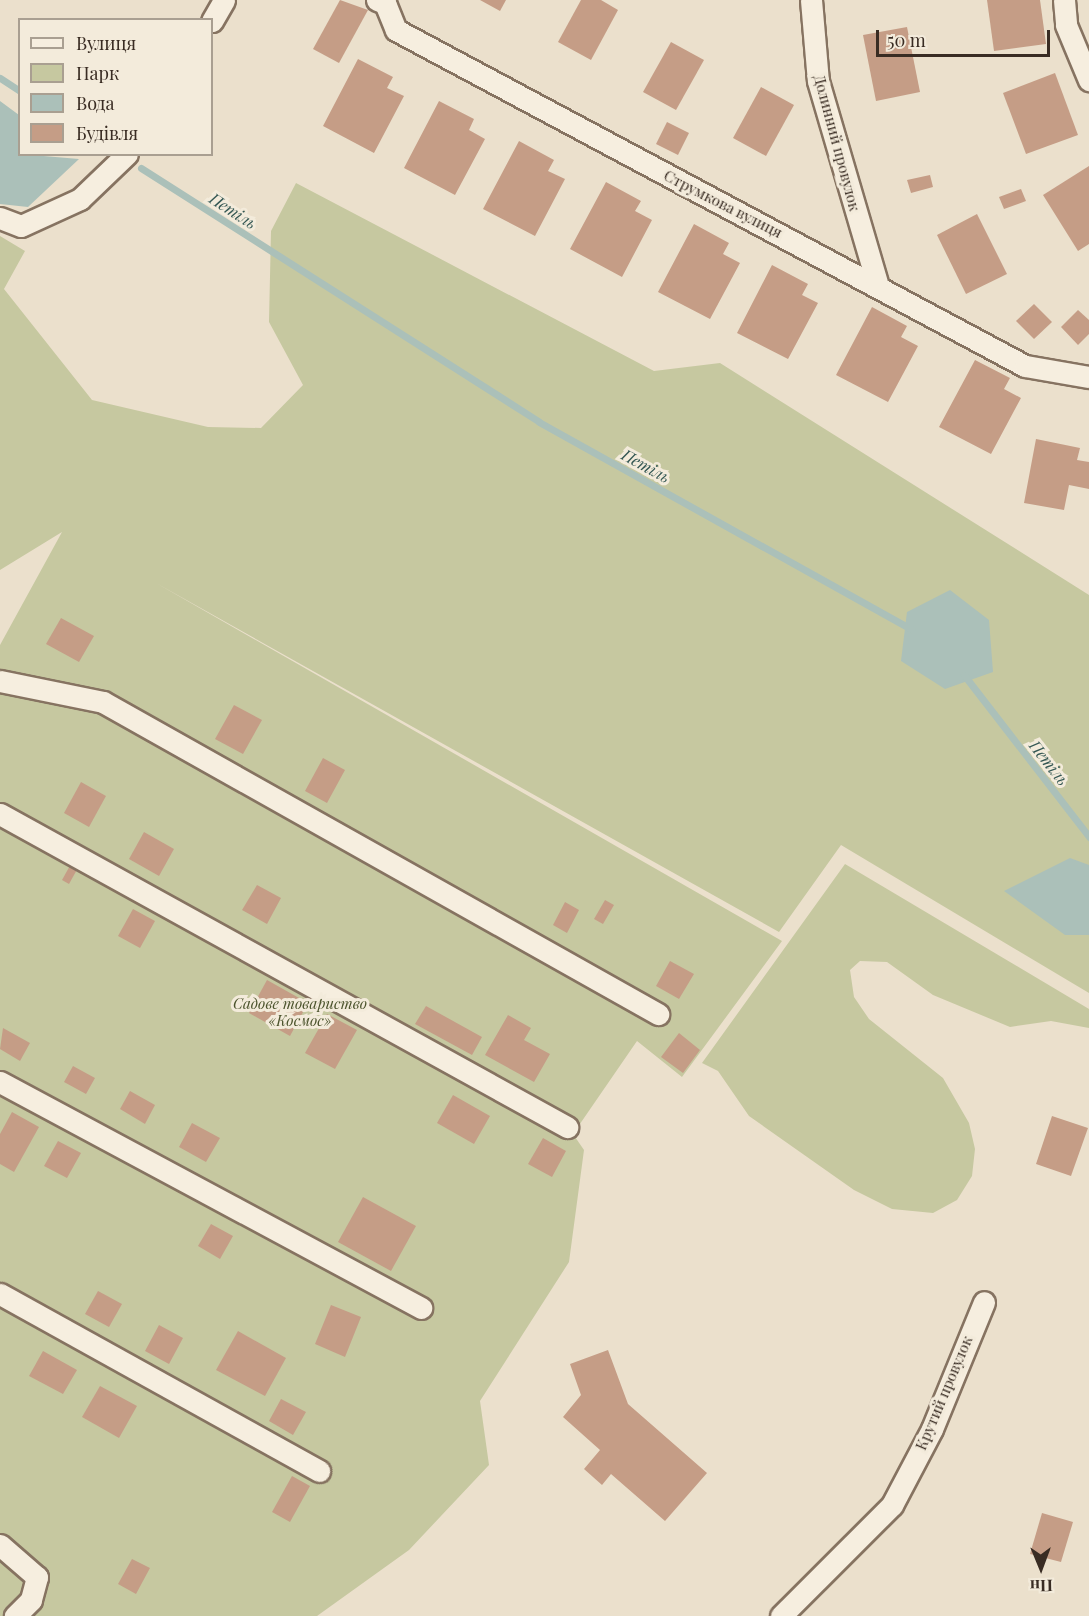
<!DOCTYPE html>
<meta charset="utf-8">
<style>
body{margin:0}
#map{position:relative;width:1089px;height:1616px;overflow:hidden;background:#ebe0cc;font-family:"Playfair Display",serif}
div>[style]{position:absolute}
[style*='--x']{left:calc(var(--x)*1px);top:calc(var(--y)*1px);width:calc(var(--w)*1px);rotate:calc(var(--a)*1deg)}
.green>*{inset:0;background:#c6c8a0}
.water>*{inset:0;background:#abc0b9}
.stream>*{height:7px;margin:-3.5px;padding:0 3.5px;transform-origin:3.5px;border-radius:3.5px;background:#abc0b9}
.building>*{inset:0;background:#c59d86}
.roads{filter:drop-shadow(2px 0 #867361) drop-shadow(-2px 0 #867361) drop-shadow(0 2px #867361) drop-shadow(0 -2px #867361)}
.street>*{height:21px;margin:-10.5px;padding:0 10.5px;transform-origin:10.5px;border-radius:10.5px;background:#f6eedf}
span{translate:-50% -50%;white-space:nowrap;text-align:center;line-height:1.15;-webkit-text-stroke:6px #f3ebdb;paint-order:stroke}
.street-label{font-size:15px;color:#392c23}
.park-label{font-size:15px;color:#4b532c;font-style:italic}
.water-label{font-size:16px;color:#345753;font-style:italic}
.legend{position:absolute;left:18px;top:18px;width:195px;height:138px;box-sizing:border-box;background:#f3ebdb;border:2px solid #a99f91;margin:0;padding:8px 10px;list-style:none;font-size:18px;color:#392c23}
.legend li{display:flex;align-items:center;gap:12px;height:30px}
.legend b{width:30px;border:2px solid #a99f91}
.north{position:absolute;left:1011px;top:1538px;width:60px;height:60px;-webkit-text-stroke:4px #f3ebdb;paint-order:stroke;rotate:179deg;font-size:16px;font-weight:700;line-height:24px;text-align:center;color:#392c23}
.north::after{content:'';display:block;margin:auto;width:21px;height:27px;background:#392c23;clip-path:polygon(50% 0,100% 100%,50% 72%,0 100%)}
.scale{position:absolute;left:876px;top:30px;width:174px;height:27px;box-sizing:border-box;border:3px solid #392c23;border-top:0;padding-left:8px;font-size:18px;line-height:21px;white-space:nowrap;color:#392c23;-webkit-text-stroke:4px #f3ebdb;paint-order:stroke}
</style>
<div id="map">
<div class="green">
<div style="clip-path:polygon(296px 183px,654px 371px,720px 363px,1089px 595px,1089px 993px,841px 845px,779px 932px,156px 583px,782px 941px,682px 1077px,637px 1041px,573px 1134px,584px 1150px,569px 1262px,480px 1401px,489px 1465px,409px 1550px,317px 1616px,0 1616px,0 645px,62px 532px,0 570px,0 236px,25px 251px,4px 289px,92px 400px,208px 427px,261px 428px,303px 385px,269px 322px,271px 231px)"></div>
<div style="clip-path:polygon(845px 864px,1089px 1009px,1089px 1028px,1051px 1021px,1010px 1027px,933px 995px,887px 962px,860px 961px,850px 970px,854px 997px,869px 1019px,943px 1078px,969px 1123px,975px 1149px,972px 1176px,957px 1200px,933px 1213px,892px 1209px,854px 1190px,749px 1116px,718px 1071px,702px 1063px)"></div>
</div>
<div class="water">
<div style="clip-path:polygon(0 101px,19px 115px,20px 154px,79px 159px,28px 207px,0 204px)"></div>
<div style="clip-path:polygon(950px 590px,989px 620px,993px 672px,945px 689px,901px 661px,907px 612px)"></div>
<div style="clip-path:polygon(1070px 858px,1089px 865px,1089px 935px,1065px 935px,1004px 891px)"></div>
</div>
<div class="stream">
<div style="--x:0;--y:78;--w:24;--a:33"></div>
<div style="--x:141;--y:168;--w:472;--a:32.5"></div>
<div style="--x:539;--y:422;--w:426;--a:29.1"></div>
<div style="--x:964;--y:675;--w:205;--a:52.3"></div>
</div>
<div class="building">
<div style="clip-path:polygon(340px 0,368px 10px,339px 63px,313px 49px)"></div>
<div style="clip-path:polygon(480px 0,506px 0,500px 11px)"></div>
<div style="clip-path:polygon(581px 0,601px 0,618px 10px,591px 60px,558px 42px)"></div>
<div style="clip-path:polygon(987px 0,1040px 0,1046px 44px,994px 51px)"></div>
<div style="clip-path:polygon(907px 27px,920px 92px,876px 101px,863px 35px)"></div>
<div style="clip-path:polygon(671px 42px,704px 60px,676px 110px,643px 92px)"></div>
<div style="clip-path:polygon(358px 59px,393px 77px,387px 88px,404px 96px,374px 153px,323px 126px)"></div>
<div style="clip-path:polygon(1055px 73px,1078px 135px,1026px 154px,1003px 93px)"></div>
<div style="clip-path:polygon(761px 87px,794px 105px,766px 156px,733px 138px)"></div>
<div style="clip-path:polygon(439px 101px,474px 119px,469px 130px,485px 139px,455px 195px,404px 168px)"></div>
<div style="clip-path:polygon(667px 122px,689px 133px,678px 155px,656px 144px)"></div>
<div style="clip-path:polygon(519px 141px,554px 160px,548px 171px,565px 179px,535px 236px,483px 209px)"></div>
<div style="clip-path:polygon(1089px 166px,1089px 244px,1078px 251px,1043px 195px)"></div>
<div style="clip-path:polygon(930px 175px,933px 187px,911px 193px,907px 180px)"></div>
<div style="clip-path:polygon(606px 182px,641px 201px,635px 211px,652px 220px,622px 277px,570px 249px)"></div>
<div style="clip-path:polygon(1021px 189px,1026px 201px,1004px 209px,999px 197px)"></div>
<div style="clip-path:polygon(977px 214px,1007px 274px,966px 294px,937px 235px)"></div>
<div style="clip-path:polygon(694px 224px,729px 243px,723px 254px,740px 263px,710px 319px,658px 292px)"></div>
<div style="clip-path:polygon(772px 265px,808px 284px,802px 295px,818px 303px,788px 359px,737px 333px)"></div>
<div style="clip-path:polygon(1034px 304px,1052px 322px,1034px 339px,1016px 321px)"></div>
<div style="clip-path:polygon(872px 307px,907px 326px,901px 337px,918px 346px,888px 402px,836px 375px)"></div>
<div style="clip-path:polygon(1078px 310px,1089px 320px,1089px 334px,1078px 345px,1061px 327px)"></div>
<div style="clip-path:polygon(975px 360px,1010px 378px,1004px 389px,1021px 398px,991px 454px,939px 427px)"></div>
<div style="clip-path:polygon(1036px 439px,1080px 448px,1077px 460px,1089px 462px,1089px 489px,1069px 485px,1064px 510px,1024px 503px)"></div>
<div style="clip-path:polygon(61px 618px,94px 636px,79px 662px,46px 644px)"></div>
<div style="clip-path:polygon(234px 705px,262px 720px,243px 754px,215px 739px)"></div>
<div style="clip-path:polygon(323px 758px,345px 770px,327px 803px,305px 791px)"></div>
<div style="clip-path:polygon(81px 782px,106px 796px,89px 827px,64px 813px)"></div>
<div style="clip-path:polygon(144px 832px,174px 849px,159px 876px,129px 859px)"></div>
<div style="clip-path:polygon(72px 862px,79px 866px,69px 884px,62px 880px)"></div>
<div style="clip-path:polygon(257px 885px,281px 898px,267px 924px,242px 910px)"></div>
<div style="clip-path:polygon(605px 900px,614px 905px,603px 924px,594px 919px)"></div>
<div style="clip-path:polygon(565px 902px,579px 910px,567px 933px,553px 925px)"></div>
<div style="clip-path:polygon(133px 909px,155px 921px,140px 948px,118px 936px)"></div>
<div style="clip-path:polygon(670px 961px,694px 974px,679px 999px,656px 986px)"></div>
<div style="clip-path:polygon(267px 980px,308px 1003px,290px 1036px,249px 1013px)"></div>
<div style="clip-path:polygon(426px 1006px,482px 1037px,472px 1055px,415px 1024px)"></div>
<div style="clip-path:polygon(327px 1014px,357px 1030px,335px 1069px,305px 1053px)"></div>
<div style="clip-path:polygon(508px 1015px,531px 1028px,524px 1040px,550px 1054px,534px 1082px,485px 1055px)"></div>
<div style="clip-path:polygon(3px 1028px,30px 1043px,20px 1061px,0 1049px)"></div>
<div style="clip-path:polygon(679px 1033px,700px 1050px,683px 1073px,661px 1057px)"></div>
<div style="clip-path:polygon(73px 1066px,95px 1078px,86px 1094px,64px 1082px)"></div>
<div style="clip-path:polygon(130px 1091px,155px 1105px,145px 1124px,120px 1109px)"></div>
<div style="clip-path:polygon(453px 1095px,490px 1116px,474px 1144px,437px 1123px)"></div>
<div style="clip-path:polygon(12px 1112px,39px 1127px,14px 1172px,0 1164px,0 1134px)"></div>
<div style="clip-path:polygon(1052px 1116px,1088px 1128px,1071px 1176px,1036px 1164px)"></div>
<div style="clip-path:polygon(192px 1123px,220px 1138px,206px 1162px,179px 1147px)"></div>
<div style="clip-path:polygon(543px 1138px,566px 1151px,552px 1177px,528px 1164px)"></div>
<div style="clip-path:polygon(58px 1141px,81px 1153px,67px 1178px,44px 1166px)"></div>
<div style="clip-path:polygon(363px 1197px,416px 1226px,391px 1271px,338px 1242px)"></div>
<div style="clip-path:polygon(211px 1224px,233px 1236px,220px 1259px,198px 1246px)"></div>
<div style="clip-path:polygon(98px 1291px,122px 1304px,109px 1327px,85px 1314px)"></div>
<div style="clip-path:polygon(331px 1305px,361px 1317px,345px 1357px,315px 1344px)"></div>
<div style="clip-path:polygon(159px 1325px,183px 1338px,169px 1364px,145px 1351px)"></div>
<div style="clip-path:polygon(238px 1331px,286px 1358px,265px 1396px,216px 1370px)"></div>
<div style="clip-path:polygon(608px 1350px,628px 1404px,707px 1473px,665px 1521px,611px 1474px,602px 1485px,584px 1469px,600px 1450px,563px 1417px,581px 1395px,570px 1364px)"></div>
<div style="clip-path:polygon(43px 1351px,77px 1370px,63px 1394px,29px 1376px)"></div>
<div style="clip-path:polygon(100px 1386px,137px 1406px,119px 1438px,82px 1417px)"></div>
<div style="clip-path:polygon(281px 1399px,306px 1412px,293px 1435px,269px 1421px)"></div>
<div style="clip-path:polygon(292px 1476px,310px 1486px,290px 1522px,272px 1512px)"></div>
<div style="clip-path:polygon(1042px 1513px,1073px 1522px,1061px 1562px,1030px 1554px)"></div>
<div style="clip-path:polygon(132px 1559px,150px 1568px,136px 1594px,118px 1584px)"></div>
</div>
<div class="roads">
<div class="street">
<div style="--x:377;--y:0;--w:9;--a:21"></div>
<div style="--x:385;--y:3;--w:29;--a:68"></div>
<div style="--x:396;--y:30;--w:713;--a:28.11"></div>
<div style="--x:1025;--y:366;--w:65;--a:9.8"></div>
<div style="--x:811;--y:0;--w:81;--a:85.1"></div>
<div style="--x:818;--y:81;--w:210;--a:73.7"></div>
<div style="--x:1064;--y:0;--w:25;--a:85"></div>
<div style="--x:1066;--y:25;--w:60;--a:67.3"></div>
<div style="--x:212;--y:21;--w:24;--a:-60"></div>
<div style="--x:0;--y:218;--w:22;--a:21"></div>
<div style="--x:21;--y:226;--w:65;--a:-24.6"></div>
<div style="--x:80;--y:199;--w:65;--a:-43.8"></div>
<div style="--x:0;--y:681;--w:105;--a:11.5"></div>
<div style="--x:103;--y:702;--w:637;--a:29.34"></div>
<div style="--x:0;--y:814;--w:648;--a:28.9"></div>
<div style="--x:0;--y:1082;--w:478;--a:28.2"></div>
<div style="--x:0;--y:1294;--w:365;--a:29"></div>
<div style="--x:0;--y:1545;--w:49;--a:40.9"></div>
<div style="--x:37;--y:1577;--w:24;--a:105"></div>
<div style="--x:31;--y:1600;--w:23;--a:135"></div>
<div style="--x:781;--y:1616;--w:157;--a:-45"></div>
<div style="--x:892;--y:1505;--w:86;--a:-62.2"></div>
<div style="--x:932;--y:1429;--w:137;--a:-67.7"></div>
</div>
</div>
<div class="street-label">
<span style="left:837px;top:143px;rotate:75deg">Долинний провулок</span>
<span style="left:723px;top:204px;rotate:27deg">Струмкова вулиця</span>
<span style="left:944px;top:1393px;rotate:-67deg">Крутий провулок</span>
</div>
<div class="park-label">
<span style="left:300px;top:1012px">Садове товариство<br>«Космос»</span>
</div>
<div class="water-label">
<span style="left:233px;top:211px;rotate:33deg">Петіль</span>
<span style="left:646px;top:466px;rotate:29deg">Петіль</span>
<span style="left:1049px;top:763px;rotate:52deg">Петіль</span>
</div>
<ul class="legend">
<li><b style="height:8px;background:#f6eedf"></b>Вулиця</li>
<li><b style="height:16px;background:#c6c8a0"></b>Парк</li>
<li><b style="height:16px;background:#abc0b9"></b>Вода</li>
<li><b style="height:16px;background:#c59d86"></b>Будівля</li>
</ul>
<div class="north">Пн</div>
<div class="scale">50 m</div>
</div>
